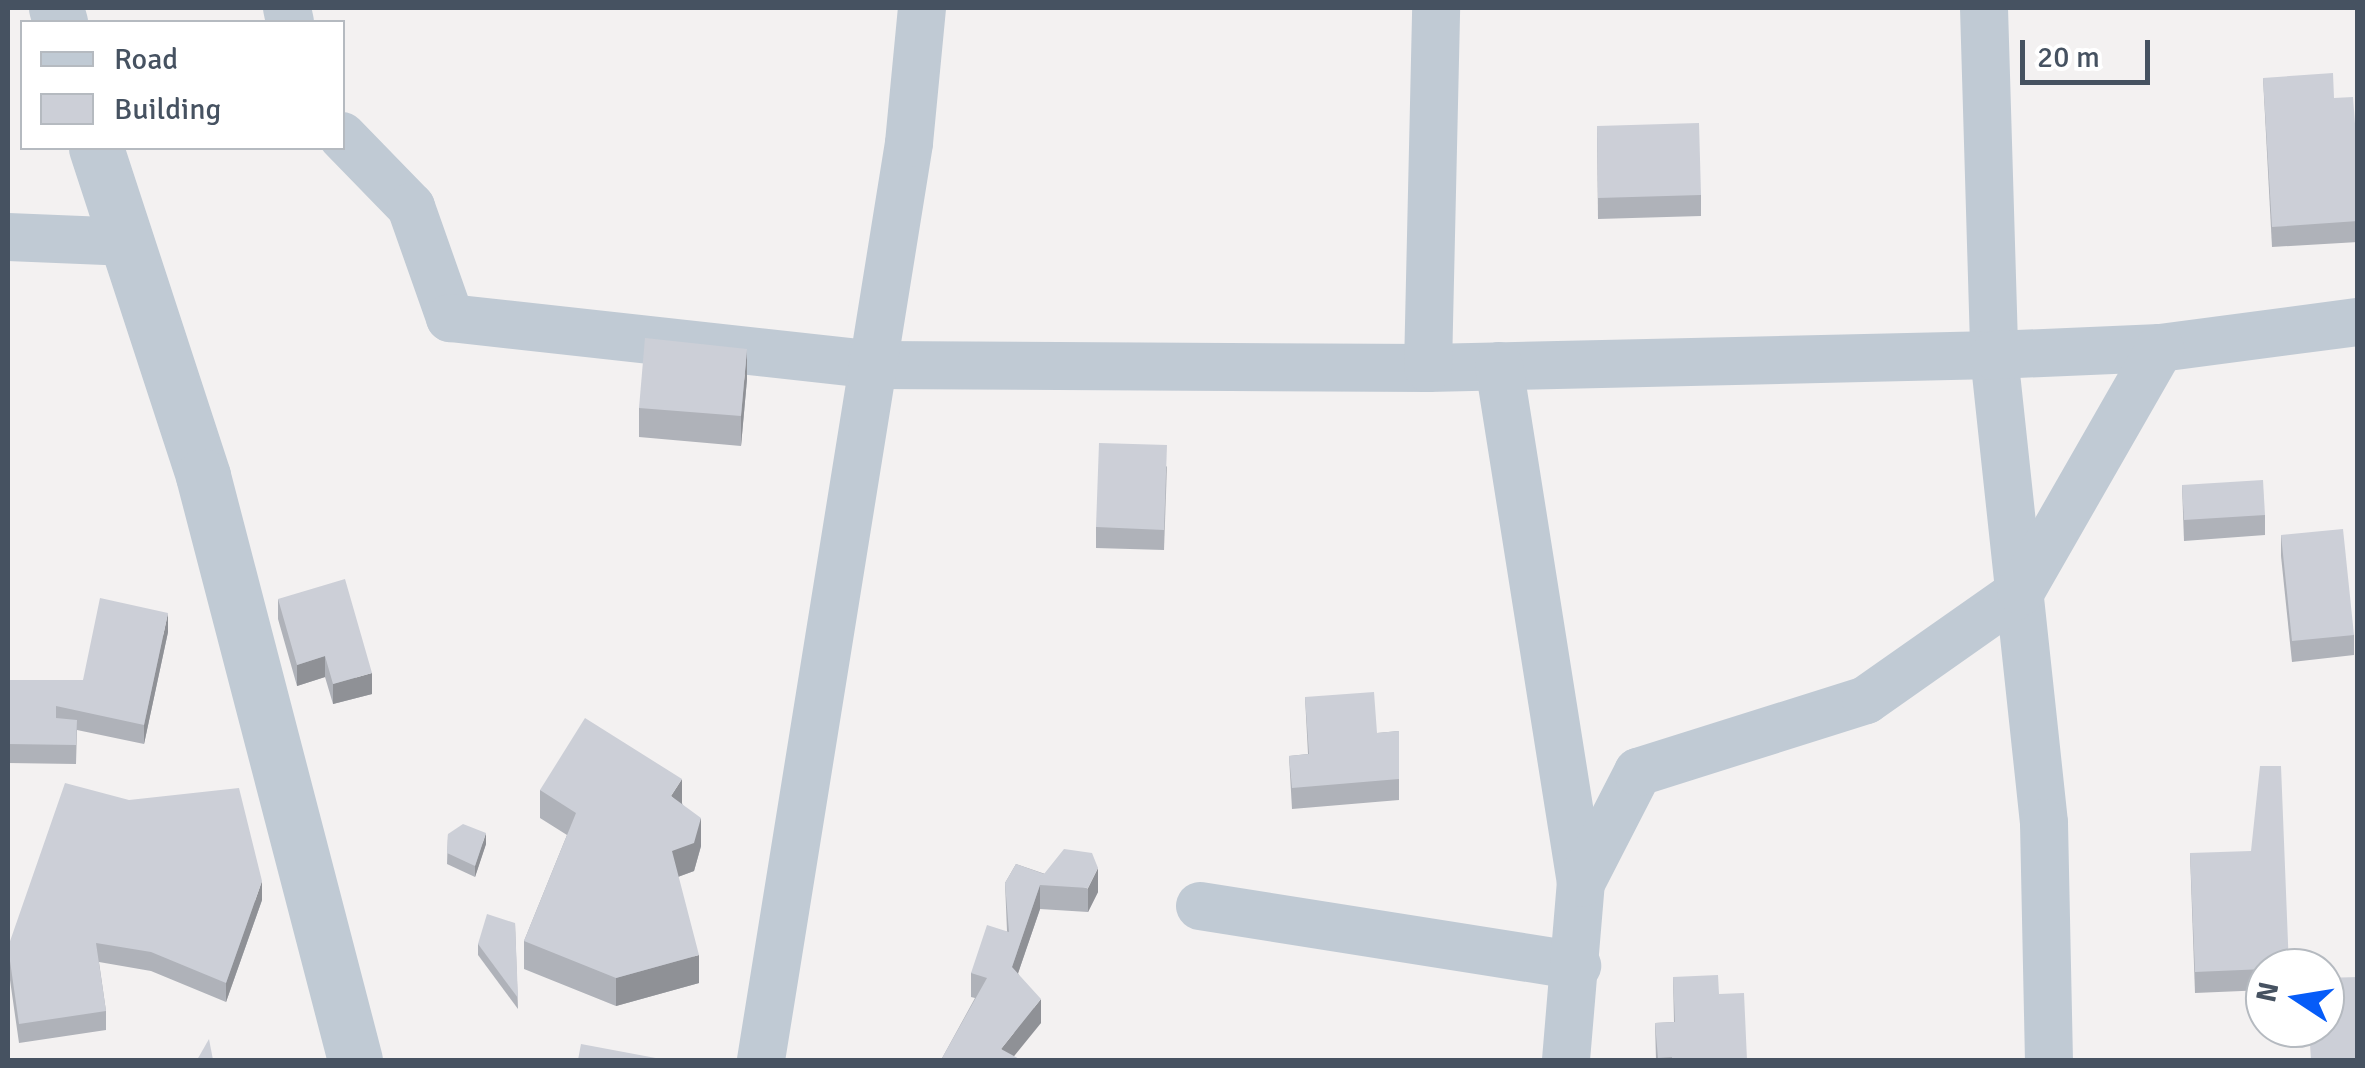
<!DOCTYPE html>
<style>
body{margin:0}
#map{position:relative;width:2365px;height:1068px;overflow:hidden;background:#f3f1f1;font-family:Signika,sans-serif}
div>[style]{position:absolute}
[style*='--x']{left:calc(var(--x)*1px);top:calc(var(--y)*1px);width:calc(var(--w)*1px);rotate:calc(var(--a)*1deg)}
.minor>*{height:48px;margin:-24px;padding:0 24px;transform-origin:24px;border-radius:24px;background:#c0cad4}
.tertiary>*{height:55px;margin:-27.5px;padding:0 27.5px;transform-origin:27.5px;border-radius:27.5px;background:#c0cad4}
.wall>*{inset:0;background:#afb2b9}
.shaded-wall>*{inset:0;background:#8f9196}
.building>*{inset:0;background:#cccfd7}
span{translate:-50% -50%;white-space:nowrap;text-align:center;line-height:1.15;-webkit-text-stroke:8px #fff;paint-order:stroke}
.frame{position:absolute;inset:0;border:10px solid #465261;pointer-events:none}
.legend{position:absolute;left:20px;top:20px;width:325px;height:130px;box-sizing:border-box;background:#fff;border:2px solid #b5bac0;margin:0;padding:12px 18px;list-style:none;font-size:30px;color:#465261}
.legend li{display:flex;align-items:center;gap:20px;height:50px}
.legend b{width:50px;border:2px solid #b5bac0}
.north{position:absolute;left:2245px;top:948px;width:100px;height:100px;box-sizing:border-box;background:#fff;border:2px solid #b5bac0;border-radius:50%;rotate:282deg;font-size:28px;font-weight:700;line-height:40px;text-align:center;color:#465261}
.north::after{content:'';display:block;margin:auto;width:35px;height:45px;background:#065cf8;clip-path:polygon(50% 0,100% 100%,50% 72%,0 100%)}
.scale{position:absolute;left:2020px;top:40px;width:130px;height:45px;box-sizing:border-box;border:5px solid #465261;border-top:0;padding-left:12px;font-size:30px;line-height:35px;white-space:nowrap;color:#465261;-webkit-text-stroke:8px #fff;paint-order:stroke}
</style>
<div id="map">
<div class="minor">
<div style="--x:287;--y:8;--w:14;--a:78"></div>
<div style="--x:1984;--y:8;--w:347;--a:88.3"></div>
<div style="--x:1994;--y:355;--w:471;--a:83.9"></div>
<div style="--x:2044;--y:823;--w:237;--a:88.8"></div>
<div style="--x:342;--y:136;--w:99;--a:45.8"></div>
<div style="--x:411;--y:207;--w:118;--a:70.6"></div>
<div style="--x:450;--y:318;--w:428;--a:6.3"></div>
<div style="--x:875;--y:365;--w:553;--a:0.31"></div>
<div style="--x:1428;--y:368;--w:566;--a:-1.32"></div>
<div style="--x:1994;--y:355;--w:166;--a:-2.4"></div>
<div style="--x:2160;--y:348;--w:200;--a:-7.5"></div>
<div style="--x:8;--y:237;--w:122;--a:2.3"></div>
<div style="--x:1499;--y:366;--w:523;--a:80.99"></div>
<div style="--x:1428;--y:368;--w:360;--a:-88.7"></div>
<div style="--x:1200;--y:906;--w:382;--a:9"></div>
<div style="--x:761;--y:1060;--w:929;--a:-80.83"></div>
<div style="--x:909;--y:143;--w:136;--a:-84.5"></div>
<div style="--x:1566;--y:1060;--w:178;--a:-85.2"></div>
<div style="--x:1581;--y:883;--w:125;--a:-62.8"></div>
<div style="--x:1638;--y:772;--w:239;--a:-17.5"></div>
<div style="--x:1866;--y:700;--w:189;--a:-35.1"></div>
<div style="--x:2021;--y:591;--w:280;--a:-60.2"></div>
</div>
<div class="tertiary">
<div style="--x:56;--y:8;--w:15;--a:74"></div>
<div style="--x:96;--y:148;--w:345;--a:71.9"></div>
<div style="--x:203;--y:476;--w:603;--a:75.41"></div>
</div>
<div class="wall">
<div style="clip-path:polygon(2263px 78px,2334px 98px,2358px 164px,2358px 242px,2272px 247px)"></div>
<div style="clip-path:polygon(1597px 126px,1701px 195px,1701px 216px,1598px 219px)"></div>
<div style="clip-path:polygon(747px 379px,741px 446px,639px 437px,639px 408px)"></div>
<div style="clip-path:polygon(1167px 466px,1164px 550px,1096px 548px,1096px 527px)"></div>
<div style="clip-path:polygon(2182px 485px,2265px 515px,2265px 535px,2184px 541px)"></div>
<div style="clip-path:polygon(2281px 535px,2354px 635px,2354px 655px,2292px 662px,2281px 556px)"></div>
<div style="clip-path:polygon(278px 599px,372px 694px,333px 704px,325px 677px,297px 686px,278px 619px)"></div>
<div style="clip-path:polygon(168px 632px,144px 744px,77px 730px,76px 764px,8px 763px,8px 680px,83px 680px)"></div>
<div style="clip-path:polygon(1305px 697px,1377px 733px,1399px 731px,1399px 800px,1292px 809px,1289px 756px,1308px 754px)"></div>
<div style="clip-path:polygon(540px 790px,682px 803px,701px 846px,694px 871px,678px 877px,699px 983px,616px 1006px,524px 969px,524px 941px,567px 835px,540px 818px)"></div>
<div style="clip-path:polygon(448px 834px,486px 844px,475px 877px,447px 864px)"></div>
<div style="clip-path:polygon(2190px 853px,2265px 968px,2265px 990px,2195px 993px)"></div>
<div style="clip-path:polygon(1016px 864px,1098px 892px,1088px 912px,1040px 909px,1018px 973px,1041px 1023px,941px 1060px,975px 998px,971px 997px,971px 973px,1007px 931px,1005px 883px)"></div>
<div style="clip-path:polygon(262px 900px,226px 1002px,151px 971px,99px 962px,106px 1011px,106px 1030px,19px 1043px,8px 966px,8px 947px)"></div>
<div style="clip-path:polygon(515px 923px,518px 1009px,478px 955px,478px 944px)"></div>
<div style="clip-path:polygon(1673px 977px,1719px 994px,1747px 1060px,1656px 1060px,1655px 1023px,1674px 1022px)"></div>
</div>
<div class="shaded-wall">
<div style="clip-path:polygon(747px 349px,747px 379px,741px 446px,741px 416px)"></div>
<div style="clip-path:polygon(168px 613px,168px 632px,144px 744px,144px 725px)"></div>
<div style="clip-path:polygon(325px 656px,325px 677px,297px 686px,297px 665px)"></div>
<div style="clip-path:polygon(372px 673px,372px 694px,333px 704px,333px 684px)"></div>
<div style="clip-path:polygon(682px 779px,682px 807px,671px 796px)"></div>
<div style="clip-path:polygon(701px 818px,701px 846px,694px 871px,672px 879px,672px 851px)"></div>
<div style="clip-path:polygon(486px 833px,486px 844px,475px 877px,475px 866px)"></div>
<div style="clip-path:polygon(1098px 868px,1098px 892px,1088px 912px,1088px 888px)"></div>
<div style="clip-path:polygon(262px 881px,262px 900px,226px 1002px,226px 983px)"></div>
<div style="clip-path:polygon(10px 883px,10px 902px,8px 903px,8px 884px)"></div>
<div style="clip-path:polygon(1040px 885px,1040px 909px,1012px 991px,1012px 967px)"></div>
<div style="clip-path:polygon(699px 955px,699px 983px,616px 1006px,616px 978px)"></div>
<div style="clip-path:polygon(1041px 999px,1041px 1023px,1011px 1060px,1001px 1049px)"></div>
</div>
<div class="building">
<div style="clip-path:polygon(2333px 73px,2334px 98px,2353px 97px,2358px 164px,2358px 221px,2272px 227px,2263px 78px)"></div>
<div style="clip-path:polygon(1699px 123px,1701px 195px,1598px 198px,1597px 126px)"></div>
<div style="clip-path:polygon(645px 338px,747px 349px,741px 416px,639px 408px)"></div>
<div style="clip-path:polygon(1099px 443px,1167px 445px,1164px 530px,1096px 527px)"></div>
<div style="clip-path:polygon(2263px 480px,2265px 515px,2184px 520px,2182px 485px)"></div>
<div style="clip-path:polygon(2343px 529px,2354px 635px,2292px 641px,2281px 535px)"></div>
<div style="clip-path:polygon(345px 579px,372px 673px,333px 684px,325px 656px,297px 665px,278px 599px)"></div>
<div style="clip-path:polygon(100px 598px,168px 613px,144px 725px,56px 706px,56px 718px,77px 720px,76px 745px,8px 744px,8px 680px,83px 680px)"></div>
<div style="clip-path:polygon(1374px 692px,1377px 733px,1399px 731px,1399px 779px,1292px 788px,1289px 756px,1309px 754px,1305px 697px)"></div>
<div style="clip-path:polygon(585px 718px,682px 779px,671px 796px,701px 818px,694px 843px,672px 851px,699px 955px,616px 978px,524px 941px,576px 813px,540px 790px)"></div>
<div style="clip-path:polygon(2260px 766px,2281px 766px,2289px 968px,2195px 972px,2190px 853px,2251px 851px)"></div>
<div style="clip-path:polygon(65px 783px,129px 800px,239px 788px,262px 881px,226px 983px,151px 952px,96px 943px,106px 1011px,19px 1024px,8px 947px)"></div>
<div style="clip-path:polygon(463px 824px,486px 833px,475px 866px,447px 853px,448px 834px)"></div>
<div style="clip-path:polygon(1064px 849px,1092px 853px,1098px 868px,1088px 888px,1040px 885px,1012px 967px,1041px 999px,1001px 1049px,1021px 1060px,941px 1060px,987px 978px,971px 973px,987px 925px,1009px 932px,1005px 883px,1016px 864px,1044px 874px)"></div>
<div style="clip-path:polygon(487px 914px,515px 923px,518px 998px,478px 944px)"></div>
<div style="clip-path:polygon(1718px 975px,1719px 994px,1744px 993px,1747px 1060px,1672px 1060px,1672px 1057px,1658px 1058px,1655px 1023px,1675px 1022px,1673px 977px)"></div>
<div style="clip-path:polygon(2358px 977px,2358px 1060px,2311px 1060px,2309px 1028px,2325px 1028px,2325px 978px)"></div>
<div style="clip-path:polygon(209px 1039px,213px 1060px,197px 1060px)"></div>
<div style="clip-path:polygon(581px 1044px,661px 1059px,661px 1060px,578px 1060px)"></div>
</div>
<div class="frame"></div>
<ul class="legend">
<li><b style="height:12px;background:#c0cad4"></b>Road</li>
<li><b style="height:28px;background:#cccfd7"></b>Building</li>
</ul>
<div class="north">N</div>
<div class="scale">20 m</div>
</div>
